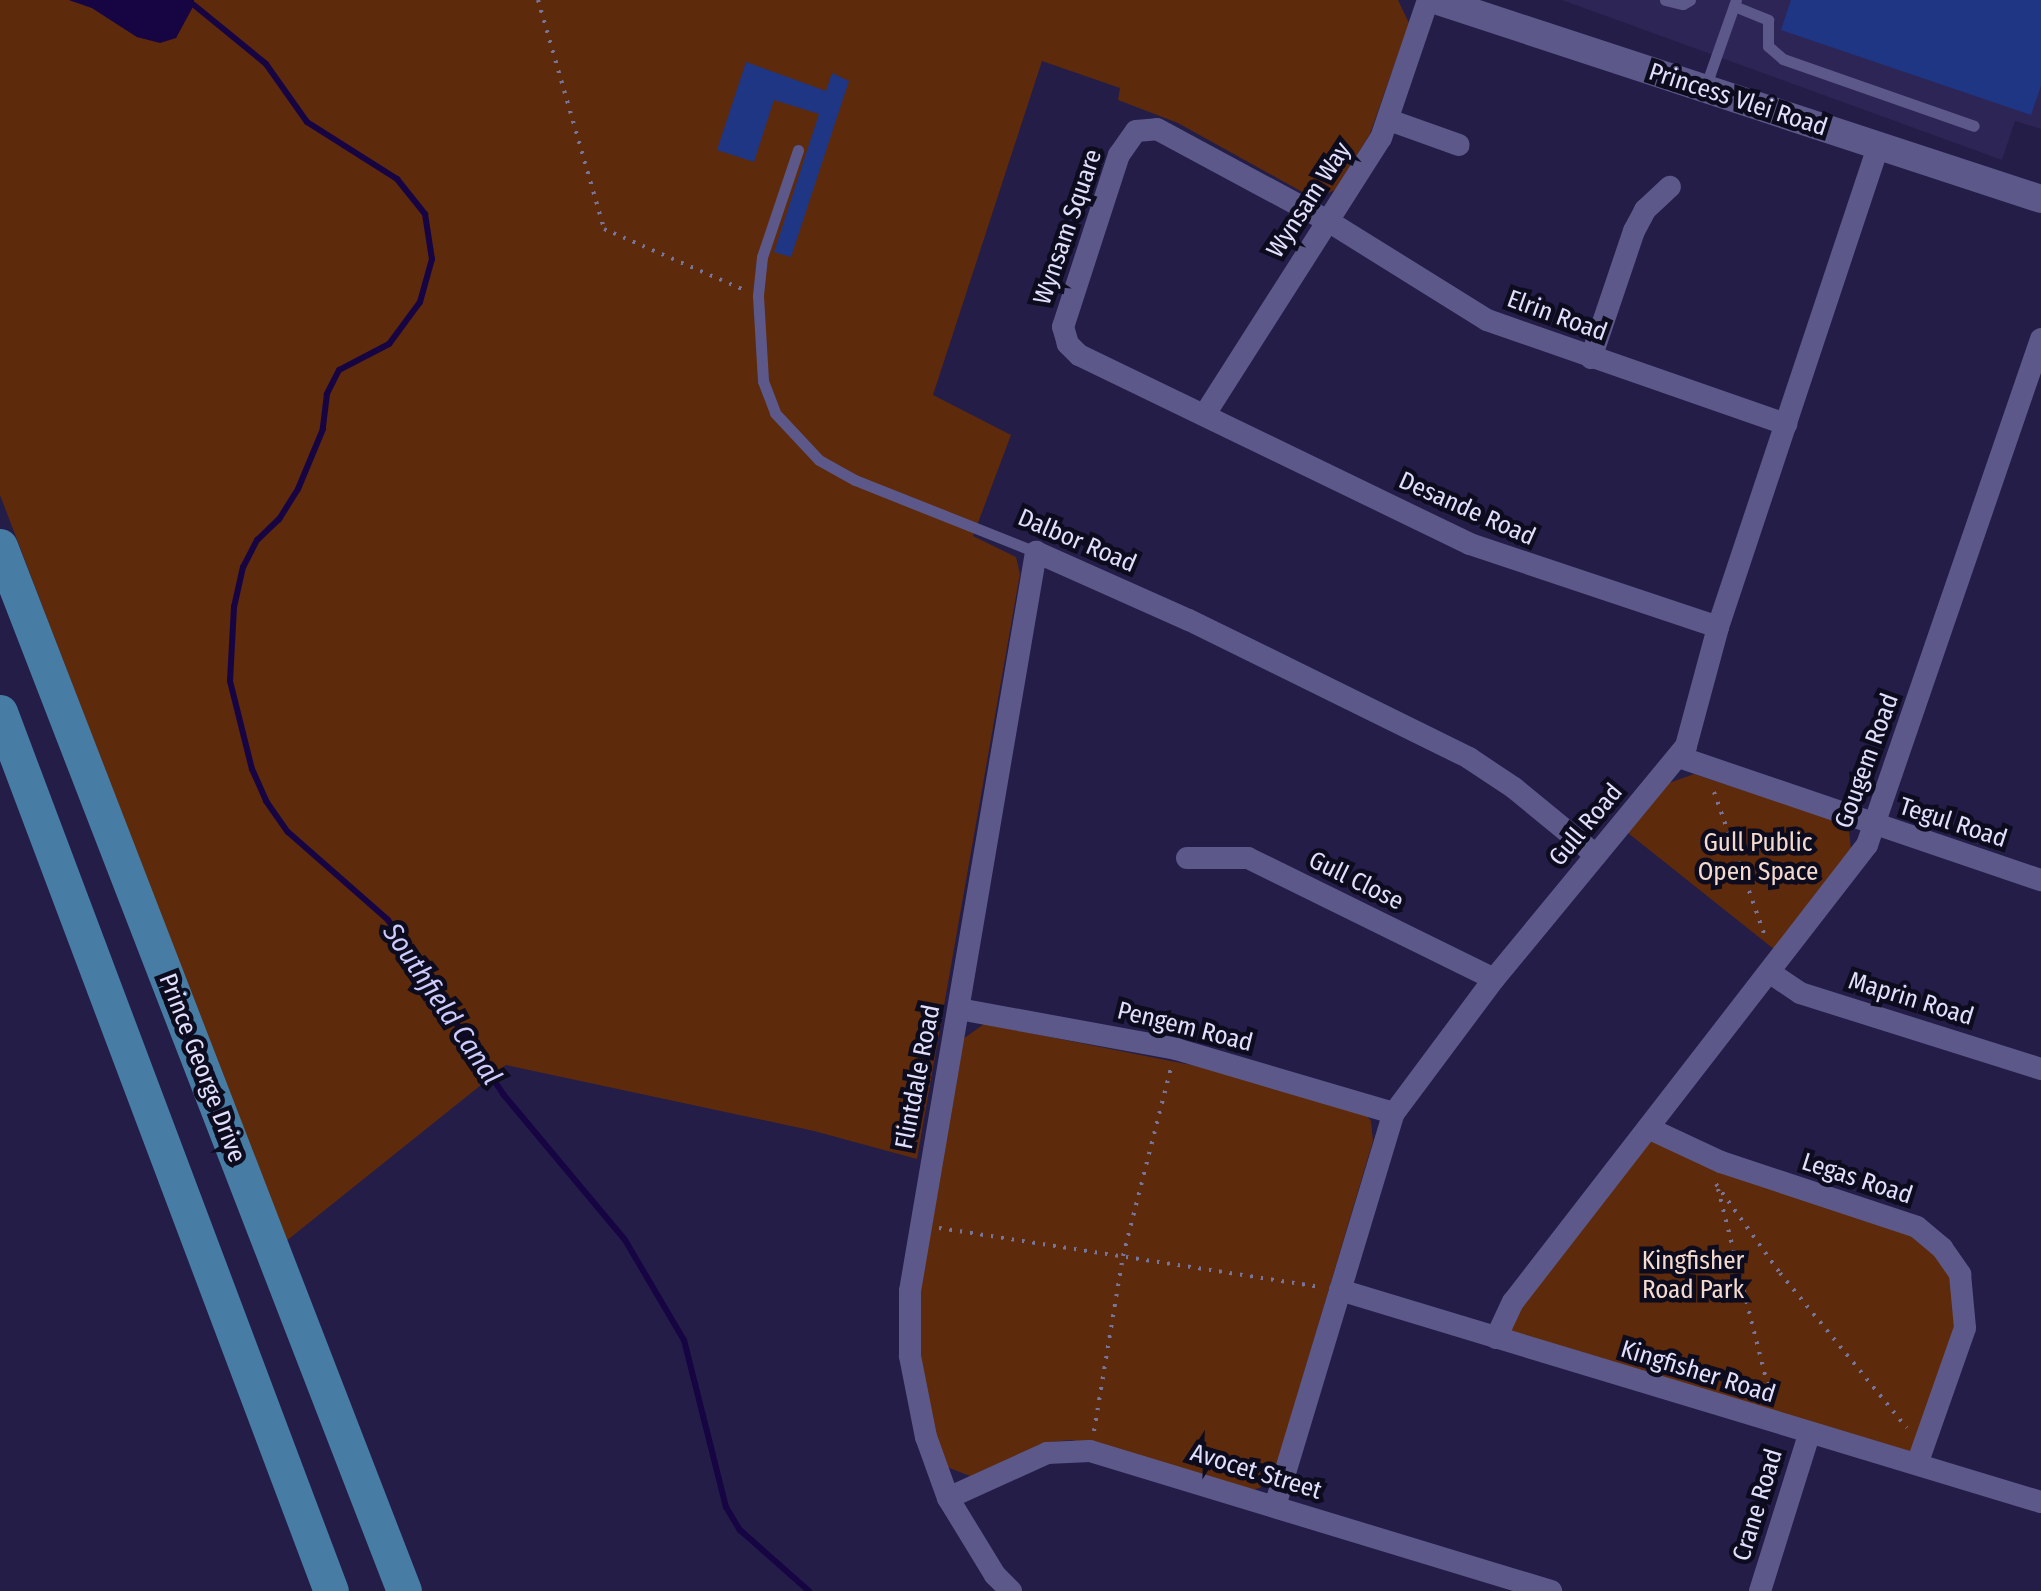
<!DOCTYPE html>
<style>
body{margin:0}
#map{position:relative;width:2041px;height:1591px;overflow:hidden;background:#231d48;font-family:"Fira Sans Condensed",sans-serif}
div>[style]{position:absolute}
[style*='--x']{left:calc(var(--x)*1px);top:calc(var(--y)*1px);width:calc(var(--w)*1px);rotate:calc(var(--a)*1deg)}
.built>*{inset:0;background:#2d2556}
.green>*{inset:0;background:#5d2a0c}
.water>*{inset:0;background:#170443}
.stream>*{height:6px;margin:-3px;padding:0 3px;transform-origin:3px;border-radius:3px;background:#170443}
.building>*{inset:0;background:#1e3684}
.path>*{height:4px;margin-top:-2px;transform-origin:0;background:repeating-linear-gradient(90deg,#79759a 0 2.5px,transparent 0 10.5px)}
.service>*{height:11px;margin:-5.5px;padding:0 5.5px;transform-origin:5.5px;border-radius:5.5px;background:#5c598a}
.minor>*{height:22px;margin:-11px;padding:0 11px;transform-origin:11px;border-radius:11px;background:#5c598a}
.tertiary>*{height:28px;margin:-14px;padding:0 14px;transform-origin:14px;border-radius:14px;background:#5c598a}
.primary>*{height:35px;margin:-17.5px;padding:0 17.5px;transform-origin:17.5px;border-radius:17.5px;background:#477da5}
span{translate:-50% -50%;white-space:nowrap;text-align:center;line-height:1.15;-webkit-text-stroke:9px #0d0b1e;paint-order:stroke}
.street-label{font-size:25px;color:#e0dffc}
.park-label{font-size:25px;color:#f4dbcf}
.water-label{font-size:28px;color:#cdcbfb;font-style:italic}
</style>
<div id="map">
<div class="built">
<div style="clip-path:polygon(1562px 0,2041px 0,2041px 129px,2015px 121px,2002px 160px)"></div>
</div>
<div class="green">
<div style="clip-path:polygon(0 0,69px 0,92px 8px,137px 37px,176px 38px,194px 0,1398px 0,1409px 23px,1370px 134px,1335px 190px,1315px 199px,1178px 123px,1118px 100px,1120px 88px,1042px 61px,933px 395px,1011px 435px,973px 536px,1016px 557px,1020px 574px,917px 1159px,814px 1131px,506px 1065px,285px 1242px,0 495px)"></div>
<div style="clip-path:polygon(1694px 774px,1840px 822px,1849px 831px,1851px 849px,1775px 950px,1628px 833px,1669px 783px)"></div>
<div style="clip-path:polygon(984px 1024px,1216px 1070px,1367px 1116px,1371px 1121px,1373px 1141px,1275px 1470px,1261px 1487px,1254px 1490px,1072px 1440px,1050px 1442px,970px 1476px,947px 1467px,934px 1435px,921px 1366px,919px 1297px,963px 1039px)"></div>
<div style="clip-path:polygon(1648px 1128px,1917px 1227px,1966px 1300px,1917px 1464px,1496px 1339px)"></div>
</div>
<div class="water">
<div style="clip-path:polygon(69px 0,194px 0,194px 5px,176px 38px,160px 43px,137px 37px,92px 8px)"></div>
</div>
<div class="stream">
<div style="--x:194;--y:5;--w:93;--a:39.3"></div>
<div style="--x:266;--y:64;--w:71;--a:54.7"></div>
<div style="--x:307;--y:122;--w:107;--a:32.3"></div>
<div style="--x:397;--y:179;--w:45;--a:51.3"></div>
<div style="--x:425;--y:214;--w:46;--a:81.2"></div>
<div style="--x:432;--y:259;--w:45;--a:105.6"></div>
<div style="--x:420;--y:302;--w:52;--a:126.4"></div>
<div style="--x:389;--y:344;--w:56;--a:152.5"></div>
<div style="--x:339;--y:370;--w:27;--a:117"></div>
<div style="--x:327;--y:394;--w:35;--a:97"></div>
<div style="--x:323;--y:429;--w:65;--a:112.6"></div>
<div style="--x:298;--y:489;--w:36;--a:122"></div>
<div style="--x:279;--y:519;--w:30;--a:136"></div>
<div style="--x:257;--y:540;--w:30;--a:117"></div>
<div style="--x:243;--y:567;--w:41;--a:102.7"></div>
<div style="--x:234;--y:607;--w:74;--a:93.1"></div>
<div style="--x:230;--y:681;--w:91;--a:76"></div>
<div style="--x:252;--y:769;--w:35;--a:66"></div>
<div style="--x:266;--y:801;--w:38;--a:55"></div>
<div style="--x:288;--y:832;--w:133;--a:41.3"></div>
<div style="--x:388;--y:920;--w:209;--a:56.5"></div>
<div style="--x:503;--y:1094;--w:190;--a:50.1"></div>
<div style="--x:625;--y:1240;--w:116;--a:59.5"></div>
<div style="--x:684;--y:1340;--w:172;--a:75.9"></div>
<div style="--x:726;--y:1507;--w:27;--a:59"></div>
<div style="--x:740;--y:1530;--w:92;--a:41.5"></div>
</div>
<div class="building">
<div style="clip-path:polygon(1791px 0,2041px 0,2041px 86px,2031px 115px,1781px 30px)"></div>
<div style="clip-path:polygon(746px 62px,826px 91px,832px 73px,849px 81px,791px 257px,774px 252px,819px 114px,774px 100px,754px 162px,717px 150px)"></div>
</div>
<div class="path">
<div style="--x:538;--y:0;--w:238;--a:73.9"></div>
<div style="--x:604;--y:229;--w:153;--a:23.5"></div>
<div style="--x:1714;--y:792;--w:156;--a:70.5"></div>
<div style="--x:1716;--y:1184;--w:110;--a:54.3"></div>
<div style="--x:1780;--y:1273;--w:200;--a:50.7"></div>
<div style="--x:1718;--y:1189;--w:216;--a:75.8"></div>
<div style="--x:939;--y:1228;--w:386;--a:8.8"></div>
<div style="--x:1094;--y:1431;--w:177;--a:-80.6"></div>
<div style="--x:1123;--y:1256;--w:194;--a:-75.7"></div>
</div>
<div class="service">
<div style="--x:1665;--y:0;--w:18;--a:13"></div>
<div style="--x:1683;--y:4;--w:8;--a:-30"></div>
<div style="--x:1734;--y:6;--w:37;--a:22"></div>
<div style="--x:1768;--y:20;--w:26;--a:90"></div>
<div style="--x:1768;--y:46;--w:20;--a:41"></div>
<div style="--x:1783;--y:59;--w:202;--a:19.3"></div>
<div style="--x:1705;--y:88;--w:93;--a:-70.6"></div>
<div style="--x:798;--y:150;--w:113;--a:108.6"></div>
<div style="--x:762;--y:257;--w:39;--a:96"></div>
<div style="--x:758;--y:296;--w:85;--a:86.6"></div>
<div style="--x:763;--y:381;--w:34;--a:69"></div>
<div style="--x:775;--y:413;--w:64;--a:46.9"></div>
<div style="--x:819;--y:460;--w:41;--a:29.1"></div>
<div style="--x:855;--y:480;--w:195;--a:21.7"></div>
</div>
<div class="minor">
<div style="--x:1389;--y:120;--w:74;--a:19.7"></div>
<div style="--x:1591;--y:358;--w:134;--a:-71.3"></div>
<div style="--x:1634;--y:231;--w:24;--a:-62"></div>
<div style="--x:1645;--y:210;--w:34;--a:-43"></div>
<div style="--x:1205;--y:414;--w:327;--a:-57.5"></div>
<div style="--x:1381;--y:138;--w:146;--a:-71.2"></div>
<div style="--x:1718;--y:627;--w:262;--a:-161.5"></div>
<div style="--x:1470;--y:544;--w:434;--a:-154.2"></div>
<div style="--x:1079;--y:355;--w:16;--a:-135"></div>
<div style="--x:1068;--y:344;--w:18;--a:-106"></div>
<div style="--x:1063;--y:327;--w:181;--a:-72"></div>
<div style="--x:1119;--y:155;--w:29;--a:-55"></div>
<div style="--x:1136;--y:131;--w:21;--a:-5"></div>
<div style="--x:1157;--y:129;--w:194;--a:28.3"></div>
<div style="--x:1328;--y:221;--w:187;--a:31.9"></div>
<div style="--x:1487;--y:320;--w:317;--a:19.2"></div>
<div style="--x:1679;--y:757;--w:382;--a:18.8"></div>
<div style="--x:1187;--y:858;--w:61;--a:0"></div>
<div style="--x:1248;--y:858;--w:274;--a:26.2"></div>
<div style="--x:1769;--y:972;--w:37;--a:34"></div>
<div style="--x:1800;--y:993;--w:253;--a:17.5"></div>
<div style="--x:959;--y:1009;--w:221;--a:10.4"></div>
<div style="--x:1176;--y:1049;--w:227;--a:16.4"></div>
<div style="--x:1648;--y:1128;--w:81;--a:25"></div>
<div style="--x:1721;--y:1162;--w:206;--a:18.3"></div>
<div style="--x:1917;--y:1227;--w:33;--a:40"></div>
<div style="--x:1942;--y:1248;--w:32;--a:55"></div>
<div style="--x:1960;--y:1274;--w:54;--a:84.7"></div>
<div style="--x:1965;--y:1328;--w:144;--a:109.4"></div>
<div style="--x:1340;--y:1290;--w:732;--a:16.83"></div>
<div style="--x:1496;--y:1338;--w:40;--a:-65"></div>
<div style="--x:1513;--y:1302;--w:578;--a:-52.24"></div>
<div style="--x:1867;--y:845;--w:535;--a:-71.02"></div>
<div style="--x:948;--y:1498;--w:109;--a:-24.4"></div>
<div style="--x:1047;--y:1453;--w:43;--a:-2.7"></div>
<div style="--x:1090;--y:1451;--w:482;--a:16.9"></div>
<div style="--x:1275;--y:1506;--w:411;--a:-73.2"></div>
<div style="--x:1394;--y:1113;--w:167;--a:-53.3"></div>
<div style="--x:1494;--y:979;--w:302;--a:-50.5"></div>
<div style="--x:1686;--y:746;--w:123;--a:-74.9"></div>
<div style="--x:1718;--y:627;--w:506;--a:-71.57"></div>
<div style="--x:1011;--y:1591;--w:23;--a:-135"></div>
<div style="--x:995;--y:1575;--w:90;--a:-121.4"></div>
<div style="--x:948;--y:1498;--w:65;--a:-109.8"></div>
<div style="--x:926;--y:1437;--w:83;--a:-101.2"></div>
<div style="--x:910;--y:1356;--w:65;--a:-90"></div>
<div style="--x:910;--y:1291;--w:750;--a:-80.32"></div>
<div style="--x:1036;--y:552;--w:167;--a:24"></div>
<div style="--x:1189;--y:620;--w:312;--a:26.2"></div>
<div style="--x:1469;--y:758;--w:54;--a:33.7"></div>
<div style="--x:1514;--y:788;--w:106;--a:39.3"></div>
<div style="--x:1760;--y:1591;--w:164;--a:-72.6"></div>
</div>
<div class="tertiary">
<div style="--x:1435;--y:0;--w:638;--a:18.18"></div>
</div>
<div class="primary">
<div style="--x:0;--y:546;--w:1120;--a:68.86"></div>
<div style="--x:0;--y:712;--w:939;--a:69.37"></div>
</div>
<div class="street-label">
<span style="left:1738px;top:100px;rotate:18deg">Princess Vlei Road</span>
<span style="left:1309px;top:200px;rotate:-57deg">Wynsam Way</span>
<span style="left:1068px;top:227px;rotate:-71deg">Wynsam Square</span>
<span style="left:1557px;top:316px;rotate:20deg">Elrin Road</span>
<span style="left:1467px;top:509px;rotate:24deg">Desande Road</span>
<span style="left:1077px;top:541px;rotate:23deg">Dalbor Road</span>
<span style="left:1867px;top:761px;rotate:-70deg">Gougem Road</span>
<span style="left:1953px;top:823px;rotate:18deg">Tegul Road</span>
<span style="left:1586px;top:825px;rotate:-50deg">Gull Road</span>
<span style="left:1356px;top:881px;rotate:26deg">Gull Close</span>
<span style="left:1911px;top:999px;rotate:17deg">Maprin Road</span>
<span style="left:1185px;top:1027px;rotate:14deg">Pengem Road</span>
<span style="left:202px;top:1068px;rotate:69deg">Prince George Drive</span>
<span style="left:918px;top:1077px;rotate:-79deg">Flintdale Road</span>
<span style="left:1857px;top:1179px;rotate:18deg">Legas Road</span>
<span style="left:1698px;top:1372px;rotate:17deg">Kingfisher Road</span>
<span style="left:1256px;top:1472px;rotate:17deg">Avocet Street</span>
<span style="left:1758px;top:1505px;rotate:-73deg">Crane Road</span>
</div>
<div class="park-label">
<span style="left:1758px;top:858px">Gull Public<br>Open Space</span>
<span style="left:1693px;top:1276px">Kingfisher<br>Road Park</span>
</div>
<div class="water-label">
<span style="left:442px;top:1004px;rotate:56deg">Southfield Canal</span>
</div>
</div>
